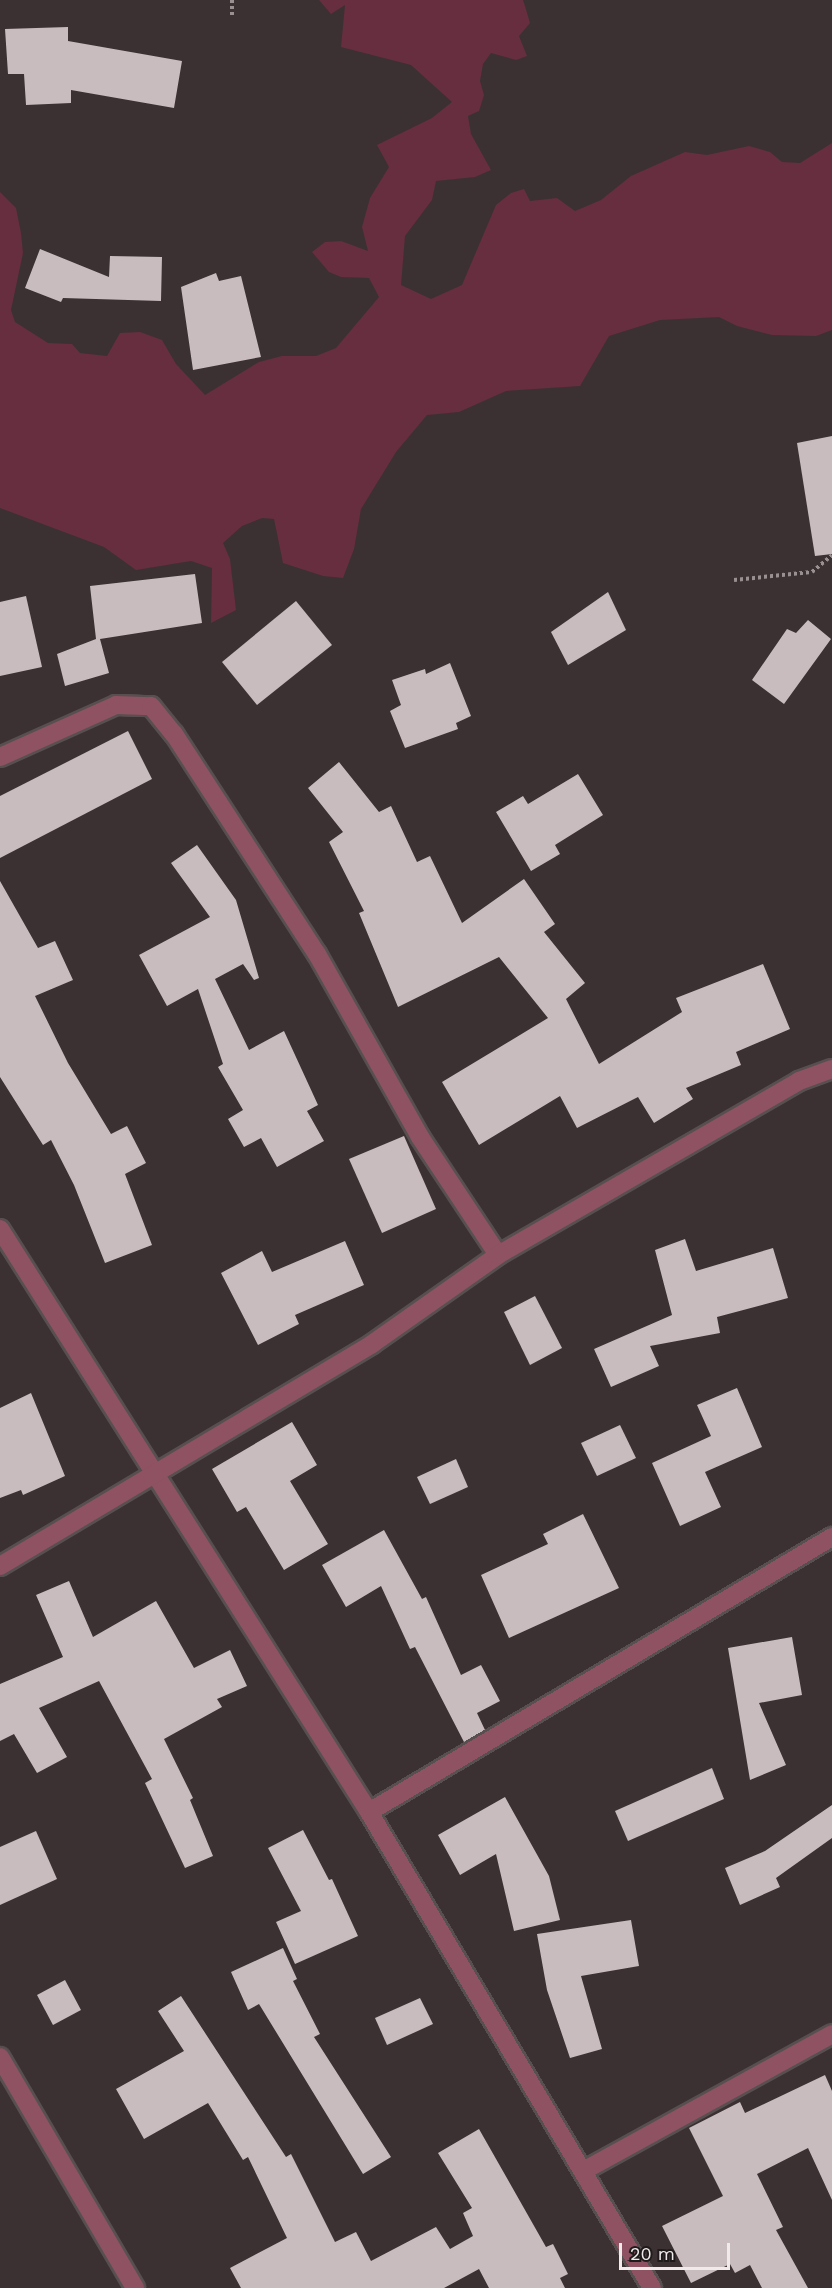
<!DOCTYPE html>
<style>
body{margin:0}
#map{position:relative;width:832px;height:2288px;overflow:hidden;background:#3b3133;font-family:"Work Sans",sans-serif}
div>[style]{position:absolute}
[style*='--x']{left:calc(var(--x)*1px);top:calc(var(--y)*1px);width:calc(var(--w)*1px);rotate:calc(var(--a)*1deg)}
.green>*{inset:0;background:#662e3f}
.building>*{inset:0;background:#c8bcbe}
.path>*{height:4px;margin-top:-2px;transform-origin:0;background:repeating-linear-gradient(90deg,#989091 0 3px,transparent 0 6px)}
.roads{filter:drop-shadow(2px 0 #584f50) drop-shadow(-2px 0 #584f50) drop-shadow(0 2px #584f50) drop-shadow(0 -2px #584f50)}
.minor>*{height:18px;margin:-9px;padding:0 9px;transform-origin:9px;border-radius:9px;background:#8e5262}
span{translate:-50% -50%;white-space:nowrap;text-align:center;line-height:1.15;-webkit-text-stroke:6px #1f1a1b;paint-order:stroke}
.scale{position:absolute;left:619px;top:2243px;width:111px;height:27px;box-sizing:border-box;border:3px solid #f0eaeb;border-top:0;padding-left:8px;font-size:18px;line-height:21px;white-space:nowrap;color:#f0eaeb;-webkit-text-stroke:4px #1f1a1b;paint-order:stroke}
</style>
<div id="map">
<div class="green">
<div style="clip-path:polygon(319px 0,523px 0,525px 6px,530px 23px,519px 36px,527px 56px,516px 60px,491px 53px,483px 64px,480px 81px,484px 95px,479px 111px,468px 116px,471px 134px,491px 170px,475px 177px,436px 181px,432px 200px,405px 236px,401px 285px,431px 299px,462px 285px,496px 205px,511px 193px,524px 189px,530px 201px,557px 198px,575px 211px,601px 200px,631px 176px,685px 152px,707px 155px,749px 146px,770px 152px,782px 162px,800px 163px,832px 143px,832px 330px,816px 336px,772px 335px,737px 326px,719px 317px,660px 320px,609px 336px,580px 386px,506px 391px,459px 412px,427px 415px,396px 452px,361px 509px,354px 549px,343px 578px,323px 576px,283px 563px,274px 519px,262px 518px,242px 526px,223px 543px,230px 559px,236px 610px,211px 623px,212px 568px,191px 561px,136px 570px,104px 547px,0 508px,0 192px,16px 208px,21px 233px,23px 253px,11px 310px,15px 322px,48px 343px,72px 344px,80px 353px,107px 356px,120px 333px,140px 332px,162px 340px,176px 364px,205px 395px,259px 362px,282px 356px,316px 356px,336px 348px,379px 297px,369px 278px,341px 277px,329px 272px,312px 252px,325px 242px,341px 241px,368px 251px,362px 227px,370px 198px,389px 167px,377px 145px,432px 118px,452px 102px,411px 65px,341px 47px,345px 5px,331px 14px)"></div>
</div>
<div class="building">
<div style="clip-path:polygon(68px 27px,68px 41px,182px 61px,174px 108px,71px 90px,71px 103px,26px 105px,24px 74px,8px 74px,5px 29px)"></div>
<div style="clip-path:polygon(40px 249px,109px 277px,110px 256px,162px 257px,161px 301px,63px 298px,61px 302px,25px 288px)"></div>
<div style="clip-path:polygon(216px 273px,219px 281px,241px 276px,261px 357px,193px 370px,181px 287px)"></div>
<div style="clip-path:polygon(832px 436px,832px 554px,815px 556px,797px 443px)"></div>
<div style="clip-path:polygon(195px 574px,202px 623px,100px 639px,109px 673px,65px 686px,57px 654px,96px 639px,90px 586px)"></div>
<div style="clip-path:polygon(608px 592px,626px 630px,568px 665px,551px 632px)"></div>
<div style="clip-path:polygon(26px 596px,42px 667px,0 676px,0 602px)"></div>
<div style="clip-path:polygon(296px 601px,332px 645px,257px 705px,222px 662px)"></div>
<div style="clip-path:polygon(808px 620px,831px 639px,784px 704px,752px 680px,787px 629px,796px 633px)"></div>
<div style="clip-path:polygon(450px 663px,471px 716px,456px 723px,458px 729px,405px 748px,390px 711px,401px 705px,392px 680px,425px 669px,426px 674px)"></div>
<div style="clip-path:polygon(128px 731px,152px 779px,0 858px,0 796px)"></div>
<div style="clip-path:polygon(339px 762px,379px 812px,391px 806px,417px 862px,430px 856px,462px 923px,524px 879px,555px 924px,544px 932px,585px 983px,566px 999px,599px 1064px,682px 1012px,676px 998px,763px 964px,790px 1029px,736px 1052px,741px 1065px,686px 1088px,693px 1099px,654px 1123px,638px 1097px,577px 1128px,560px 1096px,479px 1145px,442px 1082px,548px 1018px,499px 957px,398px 1007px,359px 913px,364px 911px,329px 842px,343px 832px,308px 788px)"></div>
<div style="clip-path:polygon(578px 774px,603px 815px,555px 845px,560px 854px,531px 871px,496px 812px,523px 796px,528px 804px)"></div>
<div style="clip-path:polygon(197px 845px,236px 900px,259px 978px,254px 980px,243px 964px,215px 979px,249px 1050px,284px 1031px,318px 1105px,307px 1111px,324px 1141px,277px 1167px,261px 1138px,244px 1147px,228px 1119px,243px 1110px,218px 1067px,223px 1064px,198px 989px,167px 1006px,139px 955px,210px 917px,171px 863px)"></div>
<div style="clip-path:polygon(0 881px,38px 948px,55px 941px,73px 980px,35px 996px,68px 1063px,111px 1134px,127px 1126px,146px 1163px,125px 1174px,152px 1245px,105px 1263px,74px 1185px,51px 1140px,43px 1145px,0 1077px)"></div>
<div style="clip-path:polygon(404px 1136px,436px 1209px,382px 1233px,349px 1159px)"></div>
<div style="clip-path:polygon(685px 1239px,696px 1271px,773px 1248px,788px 1298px,717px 1317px,720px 1333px,650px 1346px,659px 1366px,611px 1387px,594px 1349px,672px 1315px,655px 1250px)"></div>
<div style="clip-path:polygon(345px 1241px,364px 1285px,295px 1315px,299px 1324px,258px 1345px,221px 1273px,262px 1251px,272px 1272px)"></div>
<div style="clip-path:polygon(535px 1296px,562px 1348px,530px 1365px,504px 1312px)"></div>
<div style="clip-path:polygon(737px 1388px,762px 1447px,705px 1472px,721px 1507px,680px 1526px,652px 1463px,711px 1436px,697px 1405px)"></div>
<div style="clip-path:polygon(31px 1393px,65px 1476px,23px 1495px,21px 1490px,0 1498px,0 1408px)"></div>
<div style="clip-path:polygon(292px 1422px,317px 1465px,290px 1481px,328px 1544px,284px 1570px,246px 1507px,237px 1512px,212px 1469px)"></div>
<div style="clip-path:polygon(620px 1425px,636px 1458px,597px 1476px,581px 1443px)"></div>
<div style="clip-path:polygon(456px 1459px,468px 1487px,430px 1504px,417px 1477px)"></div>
<div style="clip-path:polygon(583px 1514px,619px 1588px,509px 1638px,481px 1575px,548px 1544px,543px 1534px)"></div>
<div style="clip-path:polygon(384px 1530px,422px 1599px,426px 1597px,461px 1675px,481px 1665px,500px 1701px,477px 1713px,485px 1730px,464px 1742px,415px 1647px,410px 1649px,381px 1586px,346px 1607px,322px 1565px)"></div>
<div style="clip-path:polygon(69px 1581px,93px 1637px,156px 1601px,194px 1668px,230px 1650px,247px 1686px,217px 1699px,222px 1707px,164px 1739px,193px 1798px,190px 1800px,213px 1856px,185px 1868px,145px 1783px,152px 1779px,99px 1681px,39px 1708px,67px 1757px,37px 1773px,14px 1734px,0 1741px,0 1684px,63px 1657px,36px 1595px)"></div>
<div style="clip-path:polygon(792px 1637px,802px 1695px,759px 1703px,786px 1765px,750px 1780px,728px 1648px)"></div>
<div style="clip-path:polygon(712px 1768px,724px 1799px,628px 1841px,615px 1811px)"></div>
<div style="clip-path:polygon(505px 1797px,549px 1876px,560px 1920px,514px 1931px,496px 1854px,460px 1875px,438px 1835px)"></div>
<div style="clip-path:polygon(832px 1805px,832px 1838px,776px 1878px,780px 1887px,740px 1905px,725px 1868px,765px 1851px)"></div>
<div style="clip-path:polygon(303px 1830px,329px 1880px,332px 1879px,358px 1936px,295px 1964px,276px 1922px,301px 1911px,268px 1848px)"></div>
<div style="clip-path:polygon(36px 1831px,57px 1879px,0 1905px,0 1847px)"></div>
<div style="clip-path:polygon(631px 1920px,639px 1966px,581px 1976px,602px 2049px,570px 2058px,547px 1990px,537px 1934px)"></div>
<div style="clip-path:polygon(283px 1948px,297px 1979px,293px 1981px,320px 2034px,314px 2037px,391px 2157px,363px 2174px,259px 2004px,248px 2010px,231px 1972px)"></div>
<div style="clip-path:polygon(65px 1980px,81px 2010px,53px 2025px,37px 1995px)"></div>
<div style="clip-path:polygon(181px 1996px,286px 2157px,291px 2154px,335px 2242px,356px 2232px,371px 2261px,436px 2227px,450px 2249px,473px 2236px,463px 2213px,472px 2208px,438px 2153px,479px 2129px,546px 2247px,553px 2244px,568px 2274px,560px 2278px,565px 2288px,489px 2288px,479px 2269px,444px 2288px,241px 2288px,230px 2268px,287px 2238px,248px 2157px,243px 2160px,208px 2103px,144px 2139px,116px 2089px,184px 2051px,158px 2011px)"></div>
<div style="clip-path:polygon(420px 1998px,433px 2024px,387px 2045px,375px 2018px)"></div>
<div style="clip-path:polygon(825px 2075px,832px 2091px,832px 2200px,808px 2148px,757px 2174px,783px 2227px,776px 2230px,808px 2288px,762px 2288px,750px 2265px,735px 2273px,730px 2264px,691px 2283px,662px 2226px,723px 2196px,689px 2128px,740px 2102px,745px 2113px)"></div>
</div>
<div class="path">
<div style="--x:232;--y:0;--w:16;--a:90"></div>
<div style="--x:734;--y:580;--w:78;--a:-5.9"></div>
<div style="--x:812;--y:572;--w:26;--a:-40"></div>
</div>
<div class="roads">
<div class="minor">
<div style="--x:0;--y:757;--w:127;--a:-24.1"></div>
<div style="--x:116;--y:705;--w:35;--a:2"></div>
<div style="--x:151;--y:706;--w:36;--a:51"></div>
<div style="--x:174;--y:734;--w:262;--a:57"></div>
<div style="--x:317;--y:954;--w:210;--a:60.6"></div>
<div style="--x:420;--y:1137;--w:141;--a:56.5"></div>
<div style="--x:0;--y:1229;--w:690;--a:57.67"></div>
<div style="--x:369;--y:1812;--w:554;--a:59.27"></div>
<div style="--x:0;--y:1566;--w:433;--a:-30.8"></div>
<div style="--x:372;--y:1344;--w:154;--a:-35.2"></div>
<div style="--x:498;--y:1255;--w:348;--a:-30"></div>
<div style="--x:799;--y:1081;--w:35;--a:-20"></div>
<div style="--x:369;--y:1812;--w:539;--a:-30.71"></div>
<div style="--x:0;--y:2057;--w:268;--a:59.7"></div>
<div style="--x:585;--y:2170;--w:282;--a:-28.8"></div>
</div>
</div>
<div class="scale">20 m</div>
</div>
